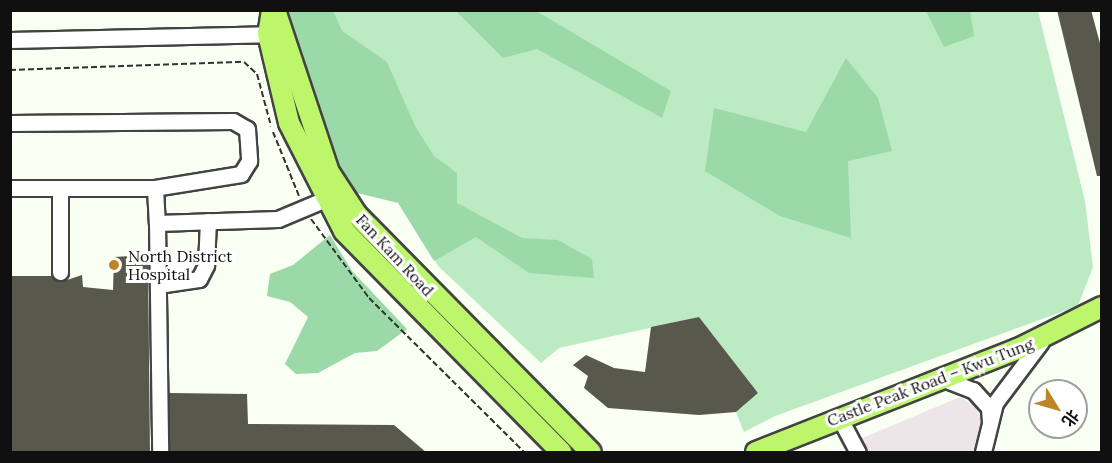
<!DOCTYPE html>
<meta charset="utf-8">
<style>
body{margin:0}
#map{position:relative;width:1112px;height:463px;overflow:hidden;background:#f9fff3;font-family:Lora,"Noto Sans SC",serif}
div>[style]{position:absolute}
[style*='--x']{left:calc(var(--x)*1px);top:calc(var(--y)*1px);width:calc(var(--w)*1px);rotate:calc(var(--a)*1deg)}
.industrial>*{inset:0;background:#eee5e9}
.green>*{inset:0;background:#bceac2}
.forest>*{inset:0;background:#9bdaa8}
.building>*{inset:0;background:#58584c}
.path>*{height:2px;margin-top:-1px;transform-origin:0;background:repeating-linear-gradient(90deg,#323232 0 6px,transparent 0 9px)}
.roads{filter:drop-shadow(2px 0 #434343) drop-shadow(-2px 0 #434343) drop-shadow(0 2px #434343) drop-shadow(0 -2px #434343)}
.minor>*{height:15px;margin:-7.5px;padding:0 7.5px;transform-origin:7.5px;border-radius:7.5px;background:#fff}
.major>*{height:20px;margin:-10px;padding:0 10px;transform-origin:10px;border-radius:10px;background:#bdf66b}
.dots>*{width:16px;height:16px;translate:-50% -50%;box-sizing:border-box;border:3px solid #fff;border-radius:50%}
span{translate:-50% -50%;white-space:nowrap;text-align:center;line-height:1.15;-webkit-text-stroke:6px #fff;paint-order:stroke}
.street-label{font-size:16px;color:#101010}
.poi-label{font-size:16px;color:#101010}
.left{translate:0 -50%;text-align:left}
.frame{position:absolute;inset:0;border:12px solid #101010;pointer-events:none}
.north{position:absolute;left:1028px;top:379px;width:60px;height:60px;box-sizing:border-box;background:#fff;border:2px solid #9f9f9f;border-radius:50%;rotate:127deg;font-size:16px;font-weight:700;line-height:24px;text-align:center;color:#101010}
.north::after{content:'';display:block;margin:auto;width:21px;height:27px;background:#bf8428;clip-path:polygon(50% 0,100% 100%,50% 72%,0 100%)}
</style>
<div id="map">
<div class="industrial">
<div style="clip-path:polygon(960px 397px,975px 406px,984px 427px,976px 452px,865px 452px,860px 439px)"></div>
</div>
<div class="green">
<div style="clip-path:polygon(295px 11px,1038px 11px,1085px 201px,1093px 267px,1078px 306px,775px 416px,744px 432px,736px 412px,758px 393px,699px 317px,559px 348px,541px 363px,438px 266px)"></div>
</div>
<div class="forest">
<div style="clip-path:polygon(281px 11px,333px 11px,342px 31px,387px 62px,415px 126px,434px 156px,457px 173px,457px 203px,522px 238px,558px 240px,592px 259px,594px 278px,529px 273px,476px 237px,434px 261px,398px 203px,345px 190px)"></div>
<div style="clip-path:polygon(456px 11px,536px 11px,671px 91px,662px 118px,537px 49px,503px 58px)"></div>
<div style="clip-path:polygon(926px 11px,970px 11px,974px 36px,944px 47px)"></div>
<div style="clip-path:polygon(846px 58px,878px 98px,892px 151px,848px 161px,851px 238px,780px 216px,705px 171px,714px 108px,806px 132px)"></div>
<div style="clip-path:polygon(330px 235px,352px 271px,407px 329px,377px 351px,355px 353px,318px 373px,296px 374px,285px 364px,308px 317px,290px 302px,267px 296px,270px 274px,293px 265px)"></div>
</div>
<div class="building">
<div style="clip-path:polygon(1057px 10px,1091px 10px,1101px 47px,1101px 176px,1097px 176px)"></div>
<div style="clip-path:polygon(148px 255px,150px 453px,10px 453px,10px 276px,51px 276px,61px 282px,82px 275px,83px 287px,113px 290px,114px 257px)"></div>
<div style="clip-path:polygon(699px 317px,758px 393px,736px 412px,699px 415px,608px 408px,584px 388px,588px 376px,573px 365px,586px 355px,614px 368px,645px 372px,651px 327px)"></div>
<div style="clip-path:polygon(169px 393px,247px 394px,248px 424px,394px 425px,427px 453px,170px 453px)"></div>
</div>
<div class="path">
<div style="--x:10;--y:70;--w:234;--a:-2"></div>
<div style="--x:244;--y:62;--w:18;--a:43"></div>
<div style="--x:257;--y:74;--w:54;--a:74.9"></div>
<div style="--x:273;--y:132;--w:69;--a:67.9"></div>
<div style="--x:311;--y:219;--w:98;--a:53.7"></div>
<div style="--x:369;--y:298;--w:218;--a:44.8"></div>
</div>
<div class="roads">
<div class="minor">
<div style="--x:10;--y:40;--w:269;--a:-1.3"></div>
<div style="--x:10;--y:123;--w:223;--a:-0.5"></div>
<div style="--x:233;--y:121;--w:16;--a:30"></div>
<div style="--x:247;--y:129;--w:32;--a:86"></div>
<div style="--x:249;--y:161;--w:15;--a:122"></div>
<div style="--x:241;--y:174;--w:87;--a:170.8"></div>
<div style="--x:10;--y:188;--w:145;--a:0"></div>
<div style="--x:155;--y:188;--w:35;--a:87"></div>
<div style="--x:157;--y:223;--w:121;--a:-1.9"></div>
<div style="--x:278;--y:219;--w:62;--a:-22.8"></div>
<div style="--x:60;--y:188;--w:84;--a:90"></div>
<div style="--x:157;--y:223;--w:229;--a:89.2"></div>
<div style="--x:158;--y:285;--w:41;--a:-8.3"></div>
<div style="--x:199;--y:279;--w:16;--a:-63"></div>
<div style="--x:206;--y:265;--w:44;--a:-87.4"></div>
<div style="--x:941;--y:378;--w:34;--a:21"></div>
<div style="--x:973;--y:390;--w:24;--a:48"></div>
<div style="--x:989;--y:408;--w:13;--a:86"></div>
<div style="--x:839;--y:417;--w:40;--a:62"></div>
<div style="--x:983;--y:452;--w:50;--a:-76.2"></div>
<div style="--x:995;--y:403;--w:76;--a:-53"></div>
</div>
<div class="major">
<div style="--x:272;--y:10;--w:24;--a:99"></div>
<div style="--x:268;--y:34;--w:91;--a:76.7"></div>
<div style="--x:289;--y:123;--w:121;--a:63"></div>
<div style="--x:344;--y:231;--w:310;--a:45.5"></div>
<div style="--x:275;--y:10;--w:171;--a:71.6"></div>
<div style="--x:329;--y:172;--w:51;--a:56.9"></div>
<div style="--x:357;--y:215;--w:333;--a:45.4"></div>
<div style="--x:756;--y:452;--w:282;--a:-21.5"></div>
<div style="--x:1018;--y:349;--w:94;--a:-26.6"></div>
</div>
</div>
<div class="dots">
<div style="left:114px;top:265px;background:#bf8428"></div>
</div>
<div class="street-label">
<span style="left:395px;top:255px;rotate:47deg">Fan Kam Road</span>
<span style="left:930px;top:382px;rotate:-21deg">Castle Peak Road – Kwu Tung</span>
</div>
<div class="poi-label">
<span class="left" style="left:128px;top:265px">North District<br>Hospital</span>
</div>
<div class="frame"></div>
<div class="north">北</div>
</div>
